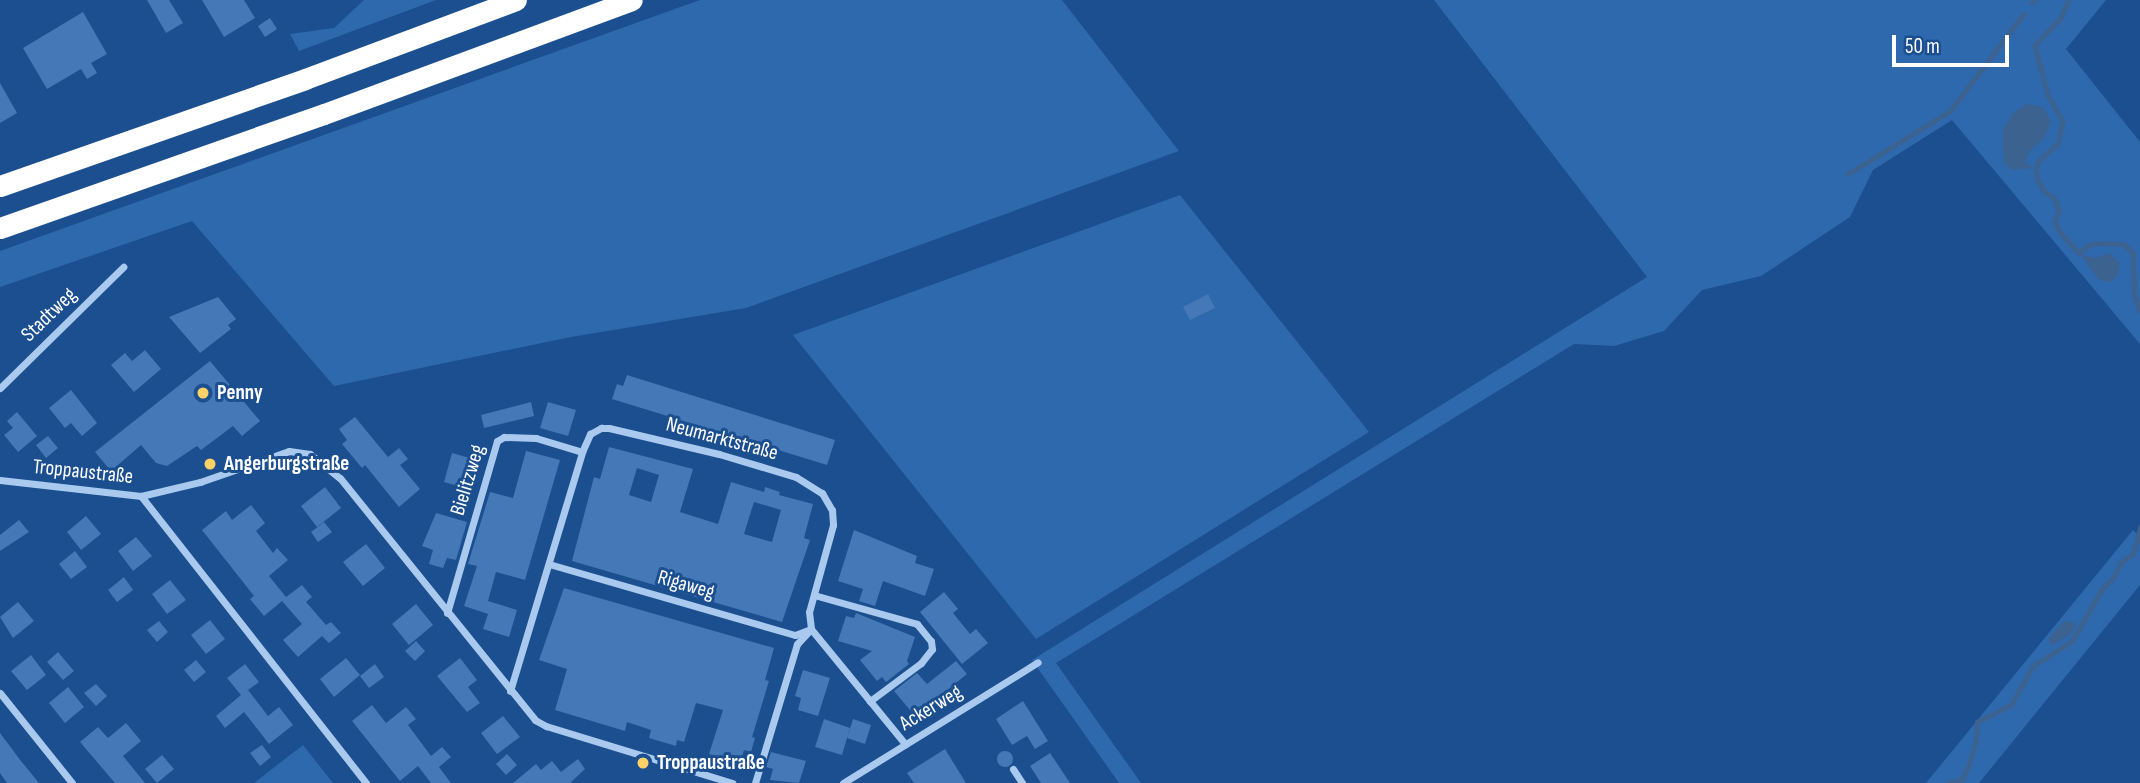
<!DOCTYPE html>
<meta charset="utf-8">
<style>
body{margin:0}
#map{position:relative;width:2140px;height:783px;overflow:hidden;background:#1b4f8f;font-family:"Sofia Sans Condensed",sans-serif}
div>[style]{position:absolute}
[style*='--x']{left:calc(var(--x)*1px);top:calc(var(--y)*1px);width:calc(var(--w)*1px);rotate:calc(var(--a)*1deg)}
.green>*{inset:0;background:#2e69ad}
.water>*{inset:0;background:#3c6290}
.stream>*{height:4.5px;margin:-2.25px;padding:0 2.25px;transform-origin:2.25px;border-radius:2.25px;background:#3c6290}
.building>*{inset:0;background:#4478b7}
.round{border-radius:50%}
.street>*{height:7px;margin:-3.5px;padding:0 3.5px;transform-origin:3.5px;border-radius:3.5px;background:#a9c9ee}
.highway>*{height:21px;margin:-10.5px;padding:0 10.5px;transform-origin:10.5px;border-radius:10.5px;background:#fff}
.dots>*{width:19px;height:19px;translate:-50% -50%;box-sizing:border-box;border:4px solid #1b4f8f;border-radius:50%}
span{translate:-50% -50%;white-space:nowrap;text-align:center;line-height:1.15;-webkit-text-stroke:6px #1b4f8f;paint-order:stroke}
.street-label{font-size:21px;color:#fff}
.poi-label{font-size:21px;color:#fff;font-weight:700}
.left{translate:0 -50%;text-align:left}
.scale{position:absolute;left:1892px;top:35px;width:117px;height:32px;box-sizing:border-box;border:4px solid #fff;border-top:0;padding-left:9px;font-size:21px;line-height:24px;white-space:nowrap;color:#fff;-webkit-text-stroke:5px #1b4f8f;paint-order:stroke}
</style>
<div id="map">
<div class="green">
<div style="clip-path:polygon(364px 0,436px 0,299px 51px,290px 34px,334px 28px)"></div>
<div style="clip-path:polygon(700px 0,1062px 0,1179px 151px,746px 308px,571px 337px,334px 386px,192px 221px,0 287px,0 251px)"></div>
<div style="clip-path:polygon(1434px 0,2106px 0,2066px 49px,2140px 142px,2140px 344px,1952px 120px,1873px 170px,1850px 217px,1761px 276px,1702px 290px,1664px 331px,1614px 346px,1574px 344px,1056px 663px,1141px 783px,1119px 783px,1032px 660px,1647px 277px)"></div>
<div style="clip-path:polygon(1180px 195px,1369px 432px,1036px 639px,793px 335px)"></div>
<div style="clip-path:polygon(2133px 530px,2140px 537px,2140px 585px,1979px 783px,1926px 783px)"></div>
<div style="clip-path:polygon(303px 745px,333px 783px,254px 783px)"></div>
</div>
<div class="water">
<div style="clip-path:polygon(2027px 104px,2043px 107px,2051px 121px,2045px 137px,2029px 152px,2025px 162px,2033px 168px,2013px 170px,2004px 163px,2003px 129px,2013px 113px)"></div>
<div style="clip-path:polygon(2109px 253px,2120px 263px,2118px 275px,2111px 282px,2099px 280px,2080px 254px,2095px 258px)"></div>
<div style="clip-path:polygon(2064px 621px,2076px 623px,2071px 634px,2051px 646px,2049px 638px)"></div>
</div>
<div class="stream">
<div style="--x:2069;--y:0;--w:20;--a:114"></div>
<div style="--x:2061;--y:18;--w:38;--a:133"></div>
<div style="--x:2035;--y:46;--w:51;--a:75.1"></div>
<div style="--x:2048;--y:95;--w:30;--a:60"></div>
<div style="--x:2063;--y:121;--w:24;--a:102"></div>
<div style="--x:2058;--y:144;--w:25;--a:138"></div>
<div style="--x:2039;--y:161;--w:9;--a:111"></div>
<div style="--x:2036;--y:169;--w:11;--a:80"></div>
<div style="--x:2038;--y:180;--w:11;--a:63"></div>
<div style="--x:2043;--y:190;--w:15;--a:37"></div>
<div style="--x:2055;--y:199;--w:12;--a:70"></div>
<div style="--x:2059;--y:210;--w:14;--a:107"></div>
<div style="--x:2055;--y:223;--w:12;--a:59"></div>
<div style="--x:2061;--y:233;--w:27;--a:48"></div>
<div style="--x:2079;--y:253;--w:12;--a:-42"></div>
<div style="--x:2088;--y:245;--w:10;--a:-11"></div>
<div style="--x:2098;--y:243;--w:26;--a:2"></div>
<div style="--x:2124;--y:244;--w:13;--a:45"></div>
<div style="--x:2133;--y:253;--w:44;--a:87.4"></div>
<div style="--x:2135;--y:297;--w:14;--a:69"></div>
<div style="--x:2032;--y:3;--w:4;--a:-45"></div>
<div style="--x:1848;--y:174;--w:120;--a:-31.7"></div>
<div style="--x:1950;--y:111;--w:121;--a:-52.8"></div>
<div style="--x:1948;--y:783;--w:15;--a:-16"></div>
<div style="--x:1962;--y:779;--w:11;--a:-63"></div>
<div style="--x:1967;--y:769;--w:28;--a:-72"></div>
<div style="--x:1976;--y:742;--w:20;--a:-87"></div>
<div style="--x:1977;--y:722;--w:38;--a:-27"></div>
<div style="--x:2011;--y:705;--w:45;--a:-60.6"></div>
<div style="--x:2033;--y:666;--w:46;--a:-32.7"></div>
<div style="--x:2072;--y:641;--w:60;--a:-60"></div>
<div style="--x:2102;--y:589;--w:16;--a:-45"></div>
<div style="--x:2113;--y:578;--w:18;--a:-63"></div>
<div style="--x:2121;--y:562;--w:14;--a:-34"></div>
<div style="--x:2133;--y:554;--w:28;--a:-75"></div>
</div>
<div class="building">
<div style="clip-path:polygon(147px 0,169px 0,183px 23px,166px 33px)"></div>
<div style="clip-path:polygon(202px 0,244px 0,255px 18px,224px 37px)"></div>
<div style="clip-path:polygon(83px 12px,107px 54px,91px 63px,97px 73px,87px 79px,81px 69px,47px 89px,23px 48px)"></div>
<div style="clip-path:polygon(270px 18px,277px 29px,265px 37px,258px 26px)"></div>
<div style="clip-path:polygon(0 83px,17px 113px,0 123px)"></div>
<div style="clip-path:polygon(1208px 294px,1215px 308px,1190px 320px,1183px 307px)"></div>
<div style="clip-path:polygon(218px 297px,236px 319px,228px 325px,231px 329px,200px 353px,169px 317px)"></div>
<div style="clip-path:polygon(145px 350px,161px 369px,134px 392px,111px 365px,125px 353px,132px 361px)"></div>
<div style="clip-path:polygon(210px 361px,260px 421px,242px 436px,233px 426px,201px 450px,197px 446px,167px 466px,156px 463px,141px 445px,111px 471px,95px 452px)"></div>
<div style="clip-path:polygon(627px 375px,835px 440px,827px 465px,612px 399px,617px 384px,623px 386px)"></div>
<div style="clip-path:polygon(71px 390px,97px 423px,82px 436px,71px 423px,65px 428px,49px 408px)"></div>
<div style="clip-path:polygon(531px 402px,534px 416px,484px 428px,481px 415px)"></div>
<div style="clip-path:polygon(548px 402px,576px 410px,568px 436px,540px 428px)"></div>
<div style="clip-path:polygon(17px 412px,37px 436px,18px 452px,4px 435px,13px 428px,7px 421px)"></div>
<div style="clip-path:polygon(355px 417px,388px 457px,399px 448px,408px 459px,400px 465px,420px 489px,399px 507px,365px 465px,362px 468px,342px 444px,347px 440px,339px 429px)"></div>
<div style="clip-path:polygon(48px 436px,58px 448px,46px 458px,36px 445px)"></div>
<div style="clip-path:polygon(evenodd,609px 447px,693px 469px,680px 512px,718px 524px,731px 482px,764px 492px,765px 487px,780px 492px,779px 495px,813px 504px,804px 538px,810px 540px,782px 622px,572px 561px,594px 477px,600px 479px,609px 447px,637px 468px,659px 475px,651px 502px,629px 495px,637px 468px,609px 447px,754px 502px,781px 510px,772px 542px,744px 534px,754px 502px)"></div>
<div style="clip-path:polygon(526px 451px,560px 460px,525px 580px,496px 572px,488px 601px,517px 610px,509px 637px,483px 629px,488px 614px,464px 606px,477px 566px,468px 564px,490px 492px,513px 498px)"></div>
<div style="clip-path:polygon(452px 453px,480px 461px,472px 490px,444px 482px)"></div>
<div style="clip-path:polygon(325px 487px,341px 508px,317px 527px,301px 506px)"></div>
<div style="clip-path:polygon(251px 505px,265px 523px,256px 531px,273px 553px,277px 548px,288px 560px,269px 576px,286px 597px,302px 585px,312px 597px,306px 602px,326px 625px,331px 622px,341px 633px,329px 643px,322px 636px,298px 657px,283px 640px,302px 624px,282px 601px,264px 616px,250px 599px,254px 596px,202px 530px,226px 511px,232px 520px)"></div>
<div style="clip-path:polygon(436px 513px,467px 522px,456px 560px,447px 558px,443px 568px,429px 564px,433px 550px,422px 546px)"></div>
<div style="clip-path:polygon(86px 516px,101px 534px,81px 550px,67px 532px)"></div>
<div style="clip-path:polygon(19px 520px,29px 532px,0 551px,0 535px)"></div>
<div style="clip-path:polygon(324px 522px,332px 532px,318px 542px,311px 532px)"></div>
<div style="clip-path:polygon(854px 530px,917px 556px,915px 563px,934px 569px,925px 596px,883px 581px,875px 606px,859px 601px,863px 589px,838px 581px)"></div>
<div style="clip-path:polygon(136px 537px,152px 556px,133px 571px,118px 551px)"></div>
<div style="clip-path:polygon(366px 544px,385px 568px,363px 586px,343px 562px)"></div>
<div style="clip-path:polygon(75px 551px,87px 567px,71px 579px,59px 564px)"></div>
<div style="clip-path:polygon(124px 577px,133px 590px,117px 602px,108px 590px)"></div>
<div style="clip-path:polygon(170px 580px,186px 600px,167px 614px,152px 594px)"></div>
<div style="clip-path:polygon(564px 588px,774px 648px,765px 680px,769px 681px,752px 737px,755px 738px,751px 752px,744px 750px,740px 764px,709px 754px,723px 710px,696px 703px,684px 742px,677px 740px,676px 746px,649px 738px,651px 730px,627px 722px,625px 731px,555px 710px,567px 669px,539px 660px)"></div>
<div style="clip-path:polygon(944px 592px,958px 609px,953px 613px,970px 634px,976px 629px,988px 643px,962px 664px,920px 612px)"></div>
<div style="clip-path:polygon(18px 602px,34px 621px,13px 638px,0 617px)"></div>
<div style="clip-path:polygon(416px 604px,433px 625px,409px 645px,392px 624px)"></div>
<div style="clip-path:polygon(856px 613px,915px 637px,907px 661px,909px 664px,886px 682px,882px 677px,877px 681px,860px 660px,872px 651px,838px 641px,846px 616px,854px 618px)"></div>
<div style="clip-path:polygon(210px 620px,225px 639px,206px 654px,191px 635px)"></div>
<div style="clip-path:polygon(159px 621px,168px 632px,157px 642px,147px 630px)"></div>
<div style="clip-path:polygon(416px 641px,425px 651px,415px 661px,405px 651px)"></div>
<div style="clip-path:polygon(58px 652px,74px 671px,63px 680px,47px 662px)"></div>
<div style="clip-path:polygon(31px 655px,46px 675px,27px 690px,11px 671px)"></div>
<div style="clip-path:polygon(346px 658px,360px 675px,334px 697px,320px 679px)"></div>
<div style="clip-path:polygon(460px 658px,477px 680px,468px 687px,480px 703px,467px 712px,437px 676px)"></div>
<div style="clip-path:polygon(196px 660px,206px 672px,194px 682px,184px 670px)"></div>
<div style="clip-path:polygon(956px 661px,967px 674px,915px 716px,894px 691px,917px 673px,927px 684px)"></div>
<div style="clip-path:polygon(245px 664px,259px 682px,248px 690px,268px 716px,279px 707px,293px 725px,269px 744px,244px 712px,225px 728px,216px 716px,241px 695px,227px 678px)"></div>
<div style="clip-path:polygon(375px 664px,384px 677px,369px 688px,360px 676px)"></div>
<div style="clip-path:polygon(803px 670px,830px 678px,818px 716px,798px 710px,801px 698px,795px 696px)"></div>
<div style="clip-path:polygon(96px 684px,107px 696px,96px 706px,84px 693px)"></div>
<div style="clip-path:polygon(68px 687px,84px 707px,65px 723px,49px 703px)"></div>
<div style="clip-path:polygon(1023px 701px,1048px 741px,1035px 749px,1027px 736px,1012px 745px,996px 719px)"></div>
<div style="clip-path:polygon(372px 705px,386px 723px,406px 707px,416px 719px,408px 725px,431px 756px,442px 747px,451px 757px,439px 767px,451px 783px,431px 783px,418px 766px,400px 781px,352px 721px)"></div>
<div style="clip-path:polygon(503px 716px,520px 737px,497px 754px,481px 733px)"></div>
<div style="clip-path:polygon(824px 719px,850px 728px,842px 755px,815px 747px)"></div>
<div style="clip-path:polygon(853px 719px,871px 725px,865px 744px,847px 738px)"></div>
<div style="clip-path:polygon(126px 723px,141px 741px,123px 756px,145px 783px,115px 783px,80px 742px,98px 727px,108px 738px)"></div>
<div style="clip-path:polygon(0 733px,21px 761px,39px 783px,7px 783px,0 773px)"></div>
<div style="clip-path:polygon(262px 745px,271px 757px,260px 766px,250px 753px)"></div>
<div style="clip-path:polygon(945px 749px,966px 783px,914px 783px,907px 773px)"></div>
<div class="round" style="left:997px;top:751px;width:16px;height:16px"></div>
<div style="clip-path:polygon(771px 752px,806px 761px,799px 783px,770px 780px,773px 769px,766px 767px)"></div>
<div style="clip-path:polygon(1050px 753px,1070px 783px,1041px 783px,1030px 766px)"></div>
<div style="clip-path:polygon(507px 754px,517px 765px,506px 775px,496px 764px)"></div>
<div style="clip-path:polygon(162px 755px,174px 769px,157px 783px,145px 769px)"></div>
<div style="clip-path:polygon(578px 759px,585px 769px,570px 783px,513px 783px,536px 764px,541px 770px,552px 761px,561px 772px)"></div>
</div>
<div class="street">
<div style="--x:0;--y:388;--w:173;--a:-44.5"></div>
<div style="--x:0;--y:480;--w:142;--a:6.5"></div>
<div style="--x:141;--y:496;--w:61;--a:-13.3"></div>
<div style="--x:200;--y:482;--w:94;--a:-19.2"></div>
<div style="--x:289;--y:451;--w:21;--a:8"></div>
<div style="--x:310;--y:454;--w:38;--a:39"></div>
<div style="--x:340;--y:478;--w:311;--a:51.1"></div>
<div style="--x:535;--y:720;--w:13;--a:29"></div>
<div style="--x:546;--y:726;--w:195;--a:17"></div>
<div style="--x:141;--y:496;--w:365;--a:51.9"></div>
<div style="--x:549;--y:564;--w:256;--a:16.1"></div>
<div style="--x:795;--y:635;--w:17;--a:-21"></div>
<div style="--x:814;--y:595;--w:107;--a:15.7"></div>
<div style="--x:917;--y:624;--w:22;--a:51"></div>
<div style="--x:931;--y:641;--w:8;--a:83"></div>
<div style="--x:932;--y:649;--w:18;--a:128"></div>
<div style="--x:921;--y:663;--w:64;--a:143.3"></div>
<div style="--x:447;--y:613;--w:179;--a:-73.8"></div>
<div style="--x:497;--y:441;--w:8;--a:-30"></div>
<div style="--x:504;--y:437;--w:32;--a:2"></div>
<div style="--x:536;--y:438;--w:48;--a:16.9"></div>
<div style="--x:510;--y:691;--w:250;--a:-73.2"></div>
<div style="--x:582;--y:452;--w:20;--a:-66"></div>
<div style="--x:590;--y:434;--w:13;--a:-29"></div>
<div style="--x:601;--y:428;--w:8;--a:0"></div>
<div style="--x:609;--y:428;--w:113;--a:13.3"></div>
<div style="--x:719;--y:454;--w:80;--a:16.6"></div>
<div style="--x:796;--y:477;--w:31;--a:32"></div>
<div style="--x:822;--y:493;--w:20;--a:60"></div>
<div style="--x:832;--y:510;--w:15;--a:86"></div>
<div style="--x:833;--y:525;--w:90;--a:105.4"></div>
<div style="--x:809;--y:612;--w:17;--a:83"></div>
<div style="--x:811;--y:629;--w:149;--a:50.7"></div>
<div style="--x:0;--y:693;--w:115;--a:51.3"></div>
<div style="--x:1013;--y:769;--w:17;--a:57"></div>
<div style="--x:755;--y:783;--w:145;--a:-73.2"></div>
<div style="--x:797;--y:644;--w:16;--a:-47"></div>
<div style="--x:843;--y:783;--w:229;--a:-31.8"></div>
</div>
<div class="highway">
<div style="--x:0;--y:186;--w:323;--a:-19.3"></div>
<div style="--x:305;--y:79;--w:225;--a:-20.5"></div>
<div style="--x:0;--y:228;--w:343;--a:-19.4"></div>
<div style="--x:324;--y:114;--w:328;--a:-20.3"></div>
</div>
<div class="dots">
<div style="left:203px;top:393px;background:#ffd166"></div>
<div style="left:210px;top:464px;background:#ffd166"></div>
<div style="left:643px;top:763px;background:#ffd166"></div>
</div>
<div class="street-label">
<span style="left:49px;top:315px;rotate:-44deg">Stadtweg</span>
<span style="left:722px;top:439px;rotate:15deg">Neumarktstraße</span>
<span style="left:83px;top:472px;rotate:6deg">Troppaustraße</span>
<span style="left:468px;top:480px;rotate:-73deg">Bielitzweg</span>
<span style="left:686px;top:585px;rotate:16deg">Rigaweg</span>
<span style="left:931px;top:708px;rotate:-31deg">Ackerweg</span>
</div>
<div class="poi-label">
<span class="left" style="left:217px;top:393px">Penny</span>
<span class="left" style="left:224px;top:464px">Angerburgstraße</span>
<span class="left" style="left:657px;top:763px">Troppaustraße</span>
</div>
<div class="scale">50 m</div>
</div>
